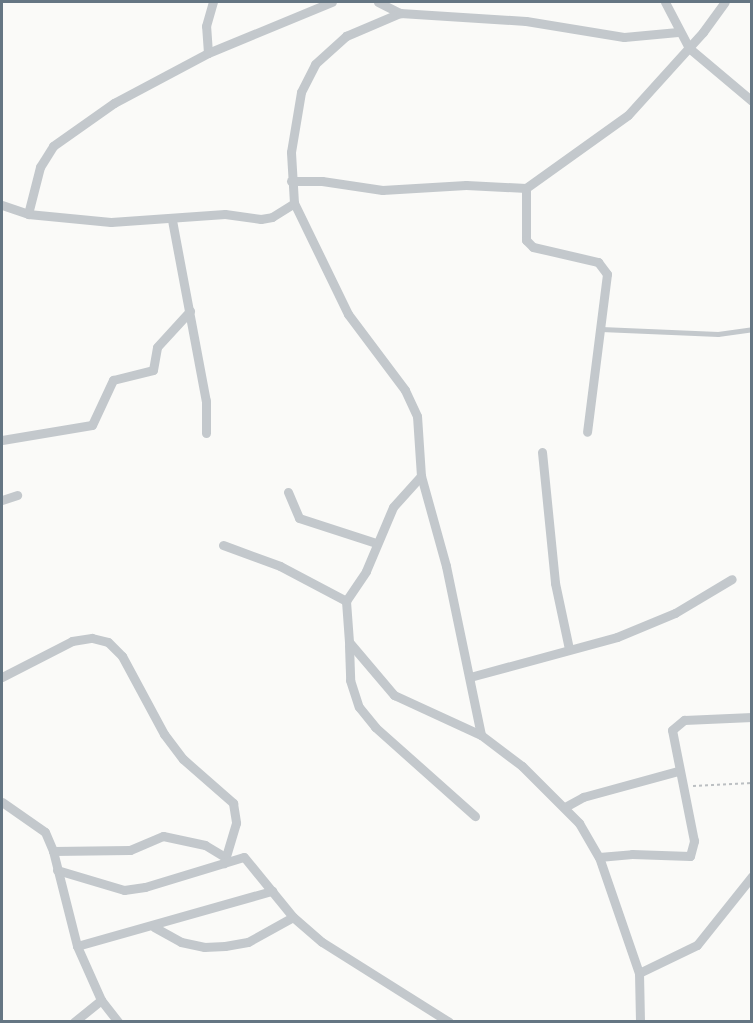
<!DOCTYPE html>
<style>
body{margin:0}
#map{position:relative;width:753px;height:1023px;overflow:hidden;background:#fafaf8;font-family:Quicksand,sans-serif}
div>[style]{position:absolute}
[style*='--x']{left:calc(var(--x)*1px);top:calc(var(--y)*1px);width:calc(var(--w)*1px);rotate:calc(var(--a)*1deg)}
.path>*{height:1.5px;margin-top:-0.75px;transform-origin:0;background:repeating-linear-gradient(90deg,#bbbfc2 0 3px,transparent 0 6px)}
.lane>*{height:4.5px;margin:-2.25px;padding:0 2.25px;transform-origin:2.25px;border-radius:2.25px;background:#c3c8cc}
.street>*{height:9px;margin:-4.5px;padding:0 4.5px;transform-origin:4.5px;border-radius:4.5px;background:#c3c8cc}
span{translate:-50% -50%;white-space:nowrap;text-align:center;line-height:1.15;-webkit-text-stroke:6px #fff;paint-order:stroke}
.frame{position:absolute;inset:0;border:3px solid #657683;pointer-events:none}
</style>
<div id="map">
<div class="path">
<div style="--x:693;--y:786;--w:59;--a:-2.9"></div>
</div>
<div class="lane">
<div style="--x:601;--y:329;--w:117;--a:2.4"></div>
<div style="--x:718;--y:334;--w:34;--a:-8"></div>
</div>
<div class="street">
<div style="--x:378;--y:2;--w:25;--a:27"></div>
<div style="--x:665;--y:2;--w:52;--a:62.4"></div>
<div style="--x:689;--y:48;--w:82;--a:40.1"></div>
<div style="--x:208;--y:53;--w:27;--a:-94"></div>
<div style="--x:206;--y:26;--w:25;--a:-74"></div>
<div style="--x:291;--y:181;--w:31;--a:0"></div>
<div style="--x:322;--y:181;--w:61;--a:8.5"></div>
<div style="--x:382;--y:190;--w:84;--a:-3.4"></div>
<div style="--x:466;--y:185;--w:60;--a:2.9"></div>
<div style="--x:526;--y:188;--w:125;--a:-35.6"></div>
<div style="--x:628;--y:115;--w:112;--a:-47.9"></div>
<div style="--x:703;--y:32;--w:37;--a:-54"></div>
<div style="--x:526;--y:188;--w:52;--a:90"></div>
<div style="--x:526;--y:240;--w:10;--a:45"></div>
<div style="--x:533;--y:247;--w:67;--a:13"></div>
<div style="--x:598;--y:262;--w:15;--a:53"></div>
<div style="--x:607;--y:274;--w:159;--a:97.2"></div>
<div style="--x:2;--y:205;--w:28;--a:19"></div>
<div style="--x:28;--y:214;--w:83;--a:5.5"></div>
<div style="--x:111;--y:222;--w:114;--a:-4"></div>
<div style="--x:225;--y:214;--w:36;--a:8"></div>
<div style="--x:261;--y:219;--w:11;--a:-10"></div>
<div style="--x:272;--y:217;--w:26;--a:-32"></div>
<div style="--x:28;--y:214;--w:49;--a:-75.7"></div>
<div style="--x:40;--y:167;--w:25;--a:-58"></div>
<div style="--x:53;--y:146;--w:75;--a:-35.2"></div>
<div style="--x:114;--y:103;--w:106;--a:-28"></div>
<div style="--x:208;--y:53;--w:134;--a:-22.4"></div>
<div style="--x:172;--y:220;--w:184;--a:79.4"></div>
<div style="--x:206;--y:401;--w:32;--a:90"></div>
<div style="--x:2;--y:440;--w:91;--a:-9.5"></div>
<div style="--x:92;--y:425;--w:50;--a:-65"></div>
<div style="--x:113;--y:380;--w:41;--a:-14"></div>
<div style="--x:153;--y:370;--w:23;--a:-80"></div>
<div style="--x:157;--y:347;--w:49;--a:-47.5"></div>
<div style="--x:542;--y:452;--w:132;--a:84.3"></div>
<div style="--x:555;--y:583;--w:67;--a:78"></div>
<div style="--x:288;--y:492;--w:28;--a:67"></div>
<div style="--x:299;--y:518;--w:81;--a:18"></div>
<div style="--x:2;--y:500;--w:16;--a:-18"></div>
<div style="--x:223;--y:545;--w:61;--a:20.2"></div>
<div style="--x:280;--y:566;--w:75;--a:27.9"></div>
<div style="--x:346;--y:601;--w:41;--a:85.8"></div>
<div style="--x:349;--y:642;--w:70;--a:49.7"></div>
<div style="--x:394;--y:695;--w:96;--a:24.7"></div>
<div style="--x:481;--y:735;--w:51;--a:37.1"></div>
<div style="--x:522;--y:766;--w:81;--a:45"></div>
<div style="--x:579;--y:823;--w:39;--a:60"></div>
<div style="--x:599;--y:857;--w:123;--a:71"></div>
<div style="--x:639;--y:973;--w:49;--a:88.8"></div>
<div style="--x:346;--y:601;--w:36;--a:-56"></div>
<div style="--x:366;--y:571;--w:69;--a:-67.1"></div>
<div style="--x:393;--y:507;--w:42;--a:-47.9"></div>
<div style="--x:349;--y:645;--w:35;--a:88"></div>
<div style="--x:350;--y:680;--w:28;--a:72"></div>
<div style="--x:359;--y:707;--w:26;--a:51"></div>
<div style="--x:375;--y:727;--w:134;--a:41.7"></div>
<div style="--x:2;--y:677;--w:79;--a:-27.2"></div>
<div style="--x:72;--y:641;--w:20;--a:-9"></div>
<div style="--x:92;--y:638;--w:16;--a:14"></div>
<div style="--x:108;--y:642;--w:20;--a:45"></div>
<div style="--x:122;--y:656;--w:89;--a:61.7"></div>
<div style="--x:164;--y:734;--w:31;--a:53"></div>
<div style="--x:183;--y:759;--w:67;--a:41.3"></div>
<div style="--x:233;--y:803;--w:20;--a:81"></div>
<div style="--x:236;--y:823;--w:42;--a:106.7"></div>
<div style="--x:470;--y:677;--w:152;--a:-15.2"></div>
<div style="--x:617;--y:637;--w:63;--a:-22.5"></div>
<div style="--x:675;--y:613;--w:66;--a:-30.8"></div>
<div style="--x:481;--y:735;--w:173;--a:-101.7"></div>
<div style="--x:446;--y:566;--w:93;--a:-105.5"></div>
<div style="--x:421;--y:476;--w:60;--a:-93.8"></div>
<div style="--x:417;--y:416;--w:29;--a:-115"></div>
<div style="--x:405;--y:390;--w:95;--a:-126.9"></div>
<div style="--x:348;--y:314;--w:123;--a:-115.9"></div>
<div style="--x:294;--y:203;--w:51;--a:-93.4"></div>
<div style="--x:291;--y:152;--w:61;--a:-80.5"></div>
<div style="--x:301;--y:92;--w:31;--a:-63"></div>
<div style="--x:315;--y:64;--w:42;--a:-42.1"></div>
<div style="--x:346;--y:36;--w:59;--a:-23.1"></div>
<div style="--x:400;--y:13;--w:126;--a:3.6"></div>
<div style="--x:526;--y:21;--w:99;--a:9.3"></div>
<div style="--x:624;--y:37;--w:54;--a:-5.3"></div>
<div style="--x:2;--y:802;--w:52;--a:34.9"></div>
<div style="--x:45;--y:832;--w:21;--a:67"></div>
<div style="--x:53;--y:851;--w:98;--a:75.8"></div>
<div style="--x:77;--y:946;--w:59;--a:66"></div>
<div style="--x:101;--y:1000;--w:28;--a:52"></div>
<div style="--x:565;--y:807;--w:21;--a:-29"></div>
<div style="--x:583;--y:797;--w:98;--a:-15.3"></div>
<div style="--x:53;--y:851;--w:77;--a:-0.7"></div>
<div style="--x:130;--y:850;--w:36;--a:-23"></div>
<div style="--x:163;--y:836;--w:43;--a:12.1"></div>
<div style="--x:205;--y:845;--w:23;--a:31"></div>
<div style="--x:599;--y:857;--w:33;--a:-5"></div>
<div style="--x:632;--y:854;--w:58;--a:2"></div>
<div style="--x:690;--y:856;--w:16;--a:-75"></div>
<div style="--x:694;--y:841;--w:113;--a:-101.2"></div>
<div style="--x:672;--y:730;--w:16;--a:-40"></div>
<div style="--x:684;--y:720;--w:68;--a:-2.5"></div>
<div style="--x:57;--y:870;--w:70;--a:16.6"></div>
<div style="--x:124;--y:890;--w:21;--a:-8"></div>
<div style="--x:145;--y:887;--w:103;--a:-16.9"></div>
<div style="--x:244;--y:857;--w:77;--a:50.8"></div>
<div style="--x:293;--y:917;--w:38;--a:41"></div>
<div style="--x:322;--y:942;--w:150;--a:32.2"></div>
<div style="--x:154;--y:927;--w:31;--a:29"></div>
<div style="--x:181;--y:942;--w:24;--a:12"></div>
<div style="--x:204;--y:947;--w:21;--a:-3"></div>
<div style="--x:225;--y:946;--w:23;--a:-10"></div>
<div style="--x:248;--y:942;--w:51;--a:-29.1"></div>
<div style="--x:77;--y:946;--w:203;--a:-15.8"></div>
<div style="--x:639;--y:973;--w:64;--a:-25.8"></div>
<div style="--x:697;--y:945;--w:88;--a:-51.4"></div>
<div style="--x:74;--y:1022;--w:35;--a:-39"></div>
</div>
<div class="frame"></div>
</div>
